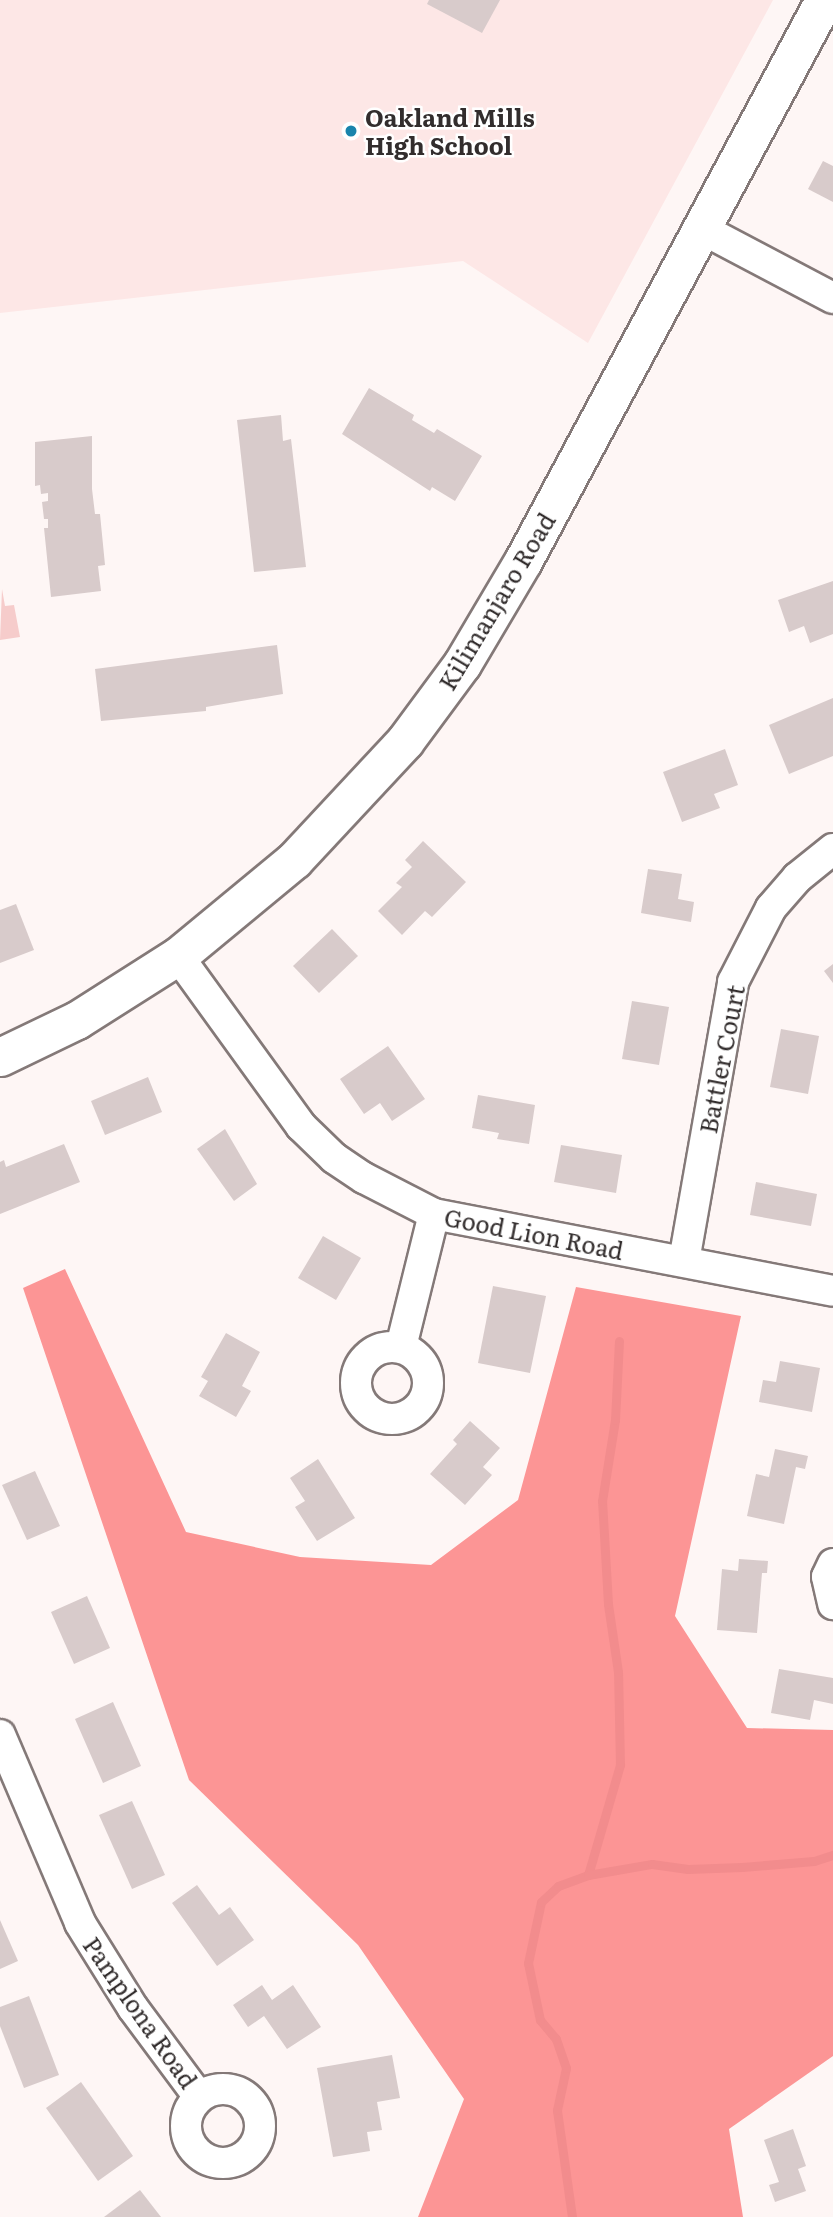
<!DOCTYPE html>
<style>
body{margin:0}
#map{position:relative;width:833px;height:2217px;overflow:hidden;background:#fef6f5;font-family:Literata,serif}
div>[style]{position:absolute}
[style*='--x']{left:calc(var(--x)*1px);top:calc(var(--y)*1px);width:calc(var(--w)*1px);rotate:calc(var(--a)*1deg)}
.built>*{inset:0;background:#fde7e6}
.green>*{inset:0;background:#f6cccb}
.forest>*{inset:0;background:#fc9595}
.stream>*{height:9px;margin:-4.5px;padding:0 4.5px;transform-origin:4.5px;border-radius:4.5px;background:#f28c8d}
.building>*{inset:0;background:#d8cbcb}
.roads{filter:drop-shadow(2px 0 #847978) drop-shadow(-2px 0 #847978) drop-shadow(0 2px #847978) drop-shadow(0 -2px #847978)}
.minor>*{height:30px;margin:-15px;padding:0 15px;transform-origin:15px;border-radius:15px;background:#fff}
.minor>.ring{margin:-15px;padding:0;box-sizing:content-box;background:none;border:30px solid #fff;border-radius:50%}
.tertiary>*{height:37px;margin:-18.5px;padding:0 18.5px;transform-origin:18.5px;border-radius:18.5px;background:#fff}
.dots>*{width:19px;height:19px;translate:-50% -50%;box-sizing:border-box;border:4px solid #fff;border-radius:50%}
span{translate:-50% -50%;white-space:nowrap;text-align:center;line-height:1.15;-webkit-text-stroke:5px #fff;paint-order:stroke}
.poi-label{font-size:24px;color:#322d2d;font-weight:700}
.left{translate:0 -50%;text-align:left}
.street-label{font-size:24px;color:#322d2d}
</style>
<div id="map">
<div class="built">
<div style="clip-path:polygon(0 0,773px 0,588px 343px,463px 261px,0 313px)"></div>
</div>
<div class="green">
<div style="clip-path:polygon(2px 589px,5px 606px,14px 605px,20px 637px,0 640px)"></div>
</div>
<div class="forest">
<div style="clip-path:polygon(65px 1269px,186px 1532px,300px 1557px,431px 1565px,518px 1500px,576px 1287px,741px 1316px,675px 1616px,747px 1728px,833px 1730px,833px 2056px,729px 2129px,743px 2217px,418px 2217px,464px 2099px,358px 1945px,189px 1780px,23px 1288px)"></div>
</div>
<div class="stream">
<div style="--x:588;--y:1875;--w:115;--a:-73.8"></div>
<div style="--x:620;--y:1765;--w:93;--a:-91.2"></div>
<div style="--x:618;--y:1672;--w:69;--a:-98.4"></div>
<div style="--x:608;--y:1604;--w:103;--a:-93.3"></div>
<div style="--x:602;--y:1501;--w:82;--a:-80.9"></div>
<div style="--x:615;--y:1420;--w:79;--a:-87.1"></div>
<div style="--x:572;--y:2217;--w:108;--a:-98"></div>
<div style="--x:557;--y:2110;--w:43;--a:-77.9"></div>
<div style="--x:566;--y:2068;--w:31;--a:-109"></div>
<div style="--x:556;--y:2039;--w:25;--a:-130"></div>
<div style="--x:540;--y:2020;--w:58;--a:-101.9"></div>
<div style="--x:528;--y:1963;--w:62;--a:-78"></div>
<div style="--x:541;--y:1902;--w:23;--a:-43"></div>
<div style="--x:558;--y:1886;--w:32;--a:-20"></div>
<div style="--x:588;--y:1875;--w:65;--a:-9.8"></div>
<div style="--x:652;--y:1864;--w:36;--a:8"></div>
<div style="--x:688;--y:1869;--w:54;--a:-2.1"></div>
<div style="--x:742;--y:1867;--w:72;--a:-4.8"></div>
<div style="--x:814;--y:1861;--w:20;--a:-18"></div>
</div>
<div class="building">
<div style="clip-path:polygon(429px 0,500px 0,482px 33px,427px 4px)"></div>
<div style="clip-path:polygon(823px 161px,833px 166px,833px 202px,808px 189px)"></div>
<div style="clip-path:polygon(369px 388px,414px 415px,412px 420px,434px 433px,437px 429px,482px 456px,455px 501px,432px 487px,430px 491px,342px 434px)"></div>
<div style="clip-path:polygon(281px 415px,283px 441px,291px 439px,306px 567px,254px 572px,237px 420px)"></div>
<div style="clip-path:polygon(92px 436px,92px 489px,95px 514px,100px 514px,105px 565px,98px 566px,101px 591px,51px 597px,44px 528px,48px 528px,48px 519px,44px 519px,42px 502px,48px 501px,48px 493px,41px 494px,40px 485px,35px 486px,35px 442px)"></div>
<div style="clip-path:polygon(833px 581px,833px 634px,810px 643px,804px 626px,789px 632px,778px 600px)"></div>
<div style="clip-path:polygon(277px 645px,283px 694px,206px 707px,206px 711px,101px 721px,95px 669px)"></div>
<div style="clip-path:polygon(833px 698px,833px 756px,789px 774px,769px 725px)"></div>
<div style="clip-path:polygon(725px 749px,738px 785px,714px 794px,720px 808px,682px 822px,663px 772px)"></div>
<div style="clip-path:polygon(423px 841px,466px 882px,432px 917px,425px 911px,402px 935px,378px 911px,402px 887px,396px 883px,412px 867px,405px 860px)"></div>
<div style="clip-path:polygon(648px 869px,682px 874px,678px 899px,694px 902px,691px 922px,641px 913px)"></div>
<div style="clip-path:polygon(16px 904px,34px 950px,0 963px,0 910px)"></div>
<div style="clip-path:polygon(332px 929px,358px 956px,319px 993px,293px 966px)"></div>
<div style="clip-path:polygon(833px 964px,833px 983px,824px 971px)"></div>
<div style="clip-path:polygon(632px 1001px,669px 1007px,659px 1065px,622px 1059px)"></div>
<div style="clip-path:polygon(781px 1029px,819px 1036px,808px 1094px,770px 1087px)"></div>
<div style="clip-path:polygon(388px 1046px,425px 1099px,392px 1121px,380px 1103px,364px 1114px,340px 1079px)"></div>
<div style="clip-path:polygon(148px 1077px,162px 1112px,105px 1135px,91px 1101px)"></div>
<div style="clip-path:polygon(478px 1095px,535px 1105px,529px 1144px,497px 1139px,499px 1133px,472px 1128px)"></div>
<div style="clip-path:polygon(225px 1129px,257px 1184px,234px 1201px,197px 1149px)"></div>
<div style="clip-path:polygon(64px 1144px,80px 1182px,0 1214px,0 1162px,4px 1160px,6px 1167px)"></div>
<div style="clip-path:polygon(561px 1145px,622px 1155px,616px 1193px,554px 1182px)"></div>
<div style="clip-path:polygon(756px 1182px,817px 1194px,811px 1226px,750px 1215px)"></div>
<div style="clip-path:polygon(323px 1236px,361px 1258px,336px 1300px,298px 1278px)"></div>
<div style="clip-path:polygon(493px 1286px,546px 1296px,530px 1373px,478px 1363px)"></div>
<div style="clip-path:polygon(226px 1333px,260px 1352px,242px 1386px,251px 1391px,236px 1417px,199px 1396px,208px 1381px,201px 1377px)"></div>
<div style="clip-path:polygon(780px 1361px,820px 1368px,812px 1412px,759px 1402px,763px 1380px,776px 1382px)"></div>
<div style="clip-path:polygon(470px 1421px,500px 1448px,483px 1467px,492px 1475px,465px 1505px,430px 1474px,457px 1444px,453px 1440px)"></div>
<div style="clip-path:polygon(775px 1449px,808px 1456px,805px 1469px,796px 1467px,784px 1524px,747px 1516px,756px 1474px,769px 1477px)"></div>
<div style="clip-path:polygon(318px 1459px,355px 1518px,317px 1541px,295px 1507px,305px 1501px,290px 1478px)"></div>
<div style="clip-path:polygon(35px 1471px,60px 1526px,27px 1540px,2px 1485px)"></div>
<div style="clip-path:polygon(739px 1559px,768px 1561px,767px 1573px,762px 1573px,757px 1633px,717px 1630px,722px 1569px,738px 1571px)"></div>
<div style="clip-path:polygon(87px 1596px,110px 1648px,74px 1664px,51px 1612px)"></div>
<div style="clip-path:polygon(779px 1669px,833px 1678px,833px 1704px,814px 1700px,810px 1720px,771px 1713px)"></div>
<div style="clip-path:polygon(113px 1702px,141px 1766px,103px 1783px,75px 1719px)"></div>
<div style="clip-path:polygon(132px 1801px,165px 1875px,132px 1889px,99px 1815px)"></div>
<div style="clip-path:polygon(197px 1885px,219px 1915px,230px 1907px,254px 1940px,217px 1966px,172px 1903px)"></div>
<div style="clip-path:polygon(0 1920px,18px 1961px,0 1969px)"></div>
<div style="clip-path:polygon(262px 1985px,272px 2000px,293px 1985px,321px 2027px,287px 2049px,264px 2016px,248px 2027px,233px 2005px)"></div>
<div style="clip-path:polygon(29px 1996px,59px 2075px,24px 2088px,0 2026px,0 2007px)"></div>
<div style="clip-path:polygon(392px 2055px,400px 2098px,377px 2102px,382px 2130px,367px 2132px,370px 2151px,333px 2157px,317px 2068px)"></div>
<div style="clip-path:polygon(81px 2082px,133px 2156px,98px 2181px,46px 2108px)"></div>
<div style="clip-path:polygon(793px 2129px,806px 2166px,798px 2169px,806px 2191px,775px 2202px,769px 2185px,779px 2182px,764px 2140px)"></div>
<div style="clip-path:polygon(140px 2190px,161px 2217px,104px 2217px)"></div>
</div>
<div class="roads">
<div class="minor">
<div style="--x:702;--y:229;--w:148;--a:27.8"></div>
<div style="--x:178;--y:956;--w:210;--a:54.1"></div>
<div style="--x:301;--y:1126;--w:46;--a:44.1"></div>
<div style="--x:334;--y:1158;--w:36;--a:34"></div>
<div style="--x:364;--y:1178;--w:79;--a:27.2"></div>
<div style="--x:434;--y:1214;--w:406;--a:10.9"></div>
<div style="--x:684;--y:1261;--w:283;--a:-80"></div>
<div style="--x:733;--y:982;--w:83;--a:-62.8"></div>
<div style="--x:771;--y:908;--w:40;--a:-49"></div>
<div style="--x:797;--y:878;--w:46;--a:-38.9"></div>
<div class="ring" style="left:356px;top:1347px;width:42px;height:42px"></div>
<div style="--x:401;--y:1347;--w:137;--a:-76.1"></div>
<div style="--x:833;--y:1564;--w:14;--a:115"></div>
<div style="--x:827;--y:1577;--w:28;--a:77"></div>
<div style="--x:0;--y:1735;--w:204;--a:66.9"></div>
<div style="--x:80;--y:1923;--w:100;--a:58.1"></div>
<div style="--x:133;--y:2008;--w:111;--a:53.4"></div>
<div class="ring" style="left:186px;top:2089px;width:44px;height:44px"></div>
</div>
<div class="tertiary">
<div style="--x:0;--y:1057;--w:85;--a:-25.7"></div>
<div style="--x:77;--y:1020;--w:120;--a:-32.4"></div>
<div style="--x:178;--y:956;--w:151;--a:-39.6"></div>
<div style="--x:294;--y:860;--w:163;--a:-47"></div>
<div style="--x:405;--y:741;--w:96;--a:-53.5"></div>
<div style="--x:462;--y:664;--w:120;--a:-59.4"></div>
<div style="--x:523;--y:561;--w:637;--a:-61.78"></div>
</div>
</div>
<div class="dots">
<div style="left:351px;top:131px;background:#1984ac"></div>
</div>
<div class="poi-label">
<span class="left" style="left:365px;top:131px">Oakland Mills<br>High School</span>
</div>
<div class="street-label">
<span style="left:496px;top:601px;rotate:-59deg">Kilimanjaro Road</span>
<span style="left:721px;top:1059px;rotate:-79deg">Battler Court</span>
<span style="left:534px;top:1233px;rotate:11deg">Good Lion Road</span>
<span style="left:141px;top:2012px;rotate:55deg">Pamplona Road</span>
</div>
</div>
